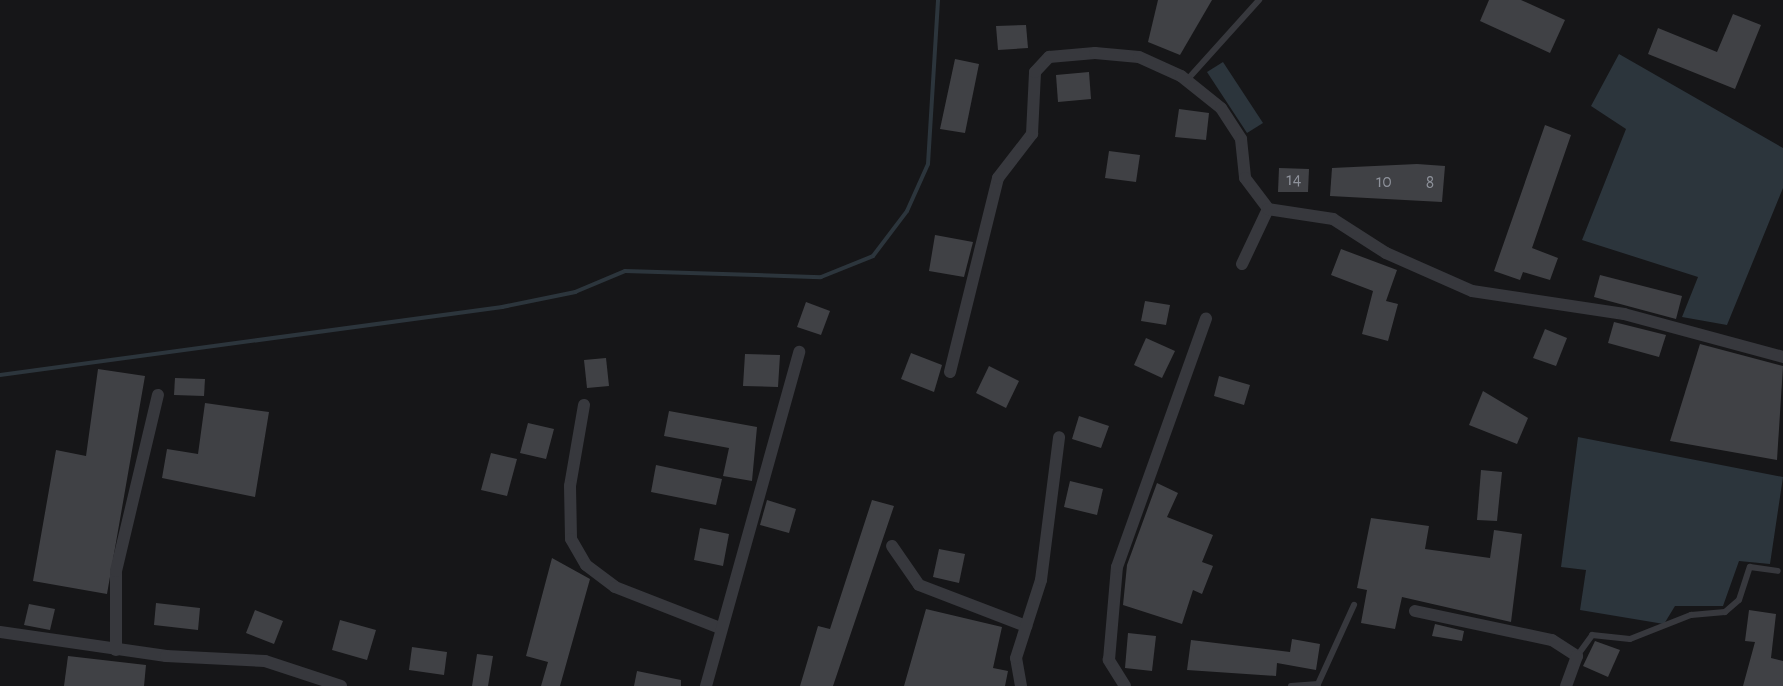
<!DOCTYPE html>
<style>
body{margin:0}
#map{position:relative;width:1783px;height:686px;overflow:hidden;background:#161618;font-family:"Alegreya Sans",sans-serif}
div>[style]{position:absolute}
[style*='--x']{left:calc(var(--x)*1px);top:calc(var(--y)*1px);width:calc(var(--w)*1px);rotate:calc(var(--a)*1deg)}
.water>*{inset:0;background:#2c353c}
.stream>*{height:4px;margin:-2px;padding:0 2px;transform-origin:2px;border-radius:2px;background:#2c353c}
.building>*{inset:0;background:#404145}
.service>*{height:6px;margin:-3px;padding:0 3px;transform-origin:3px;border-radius:3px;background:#37383d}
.minor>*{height:12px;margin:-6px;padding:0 6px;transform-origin:6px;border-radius:6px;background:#37383d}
span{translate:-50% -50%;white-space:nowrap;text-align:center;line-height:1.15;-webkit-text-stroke:6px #111113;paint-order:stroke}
.number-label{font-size:18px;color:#8e929b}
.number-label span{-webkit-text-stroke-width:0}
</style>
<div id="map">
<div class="water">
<div style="clip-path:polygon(1619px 54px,1783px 148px,1783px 188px,1727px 325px,1682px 317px,1698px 277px,1582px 240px,1626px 129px,1591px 106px)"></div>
<div style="clip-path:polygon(1223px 62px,1263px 123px,1247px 133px,1207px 72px)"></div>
<div style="clip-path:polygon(1578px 437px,1783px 477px,1770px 564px,1739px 561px,1723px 606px,1675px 606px,1664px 624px,1580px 610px,1586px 570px,1561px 567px)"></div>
</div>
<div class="stream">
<div style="--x:0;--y:375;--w:507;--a:-7.71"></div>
<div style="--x:502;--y:307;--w:75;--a:-11.6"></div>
<div style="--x:575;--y:292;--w:54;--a:-22.8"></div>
<div style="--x:625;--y:271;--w:196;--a:1.8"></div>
<div style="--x:821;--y:277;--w:56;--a:-22"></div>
<div style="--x:873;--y:256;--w:56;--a:-52.9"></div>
<div style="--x:907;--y:211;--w:51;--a:-65.9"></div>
<div style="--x:928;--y:164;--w:164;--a:-86.5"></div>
</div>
<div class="building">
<div style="clip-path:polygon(1158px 0,1212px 0,1180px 55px,1148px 42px)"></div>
<div style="clip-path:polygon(1489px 0,1521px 0,1565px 20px,1550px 53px,1480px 21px)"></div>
<div style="clip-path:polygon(1733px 14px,1761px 25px,1735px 89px,1648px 54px,1658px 28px,1717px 52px)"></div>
<div style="clip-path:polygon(1026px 25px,1028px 48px,998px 50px,996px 26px)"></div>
<div style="clip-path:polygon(955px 59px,979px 64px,965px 133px,940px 129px)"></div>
<div style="clip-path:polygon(1089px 72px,1091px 99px,1058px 102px,1056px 75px)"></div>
<div style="clip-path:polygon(1179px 109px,1209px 113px,1206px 140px,1175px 137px)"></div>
<div style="clip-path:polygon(1545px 125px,1571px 135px,1532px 248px,1558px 258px,1550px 280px,1523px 272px,1520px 280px,1494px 271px)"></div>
<div style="clip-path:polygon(1109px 151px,1140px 155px,1136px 182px,1105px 178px)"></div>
<div style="clip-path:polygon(1417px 164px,1445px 166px,1442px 202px,1330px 196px,1332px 168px)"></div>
<div style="clip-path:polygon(1279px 168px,1309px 169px,1308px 192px,1278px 192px)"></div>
<div style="clip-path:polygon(935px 235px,973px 242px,964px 277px,929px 271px)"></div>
<div style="clip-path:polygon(1341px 249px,1397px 270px,1386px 301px,1398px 304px,1388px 341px,1362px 334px,1373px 291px,1331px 275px)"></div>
<div style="clip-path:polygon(1600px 275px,1682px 296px,1676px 319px,1594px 297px)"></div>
<div style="clip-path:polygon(1145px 301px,1170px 305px,1166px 325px,1141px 321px)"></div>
<div style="clip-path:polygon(806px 302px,830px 311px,821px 335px,797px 327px)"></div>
<div style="clip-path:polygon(1614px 322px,1666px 335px,1659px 357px,1608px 343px)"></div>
<div style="clip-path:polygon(1545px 329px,1567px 338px,1556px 366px,1533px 358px)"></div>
<div style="clip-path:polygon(1146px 338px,1175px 351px,1162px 378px,1134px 365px)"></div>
<div style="clip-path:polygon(1700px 344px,1783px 366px,1777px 460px,1670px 441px)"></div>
<div style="clip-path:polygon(911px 353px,942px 365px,934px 392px,901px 379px)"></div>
<div style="clip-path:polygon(745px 354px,780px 355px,778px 387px,743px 386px)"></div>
<div style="clip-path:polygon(606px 358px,609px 386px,587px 388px,584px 360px)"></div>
<div style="clip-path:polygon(989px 366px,1019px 381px,1006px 408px,976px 393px)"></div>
<div style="clip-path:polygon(98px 369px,145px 376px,107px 594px,33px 581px,56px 450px,86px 456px)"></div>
<div style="clip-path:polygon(1219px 376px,1250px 385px,1244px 405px,1214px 396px)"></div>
<div style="clip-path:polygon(175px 378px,205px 379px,204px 396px,174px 395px)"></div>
<div style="clip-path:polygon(1483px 391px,1528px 418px,1517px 444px,1469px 425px)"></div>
<div style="clip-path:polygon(205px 403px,269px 412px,255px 497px,162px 478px,167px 449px,198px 454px)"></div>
<div style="clip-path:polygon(669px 411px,757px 427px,752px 481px,723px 476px,729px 448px,664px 436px)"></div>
<div style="clip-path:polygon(1079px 416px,1109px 426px,1101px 448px,1072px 439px)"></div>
<div style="clip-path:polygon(528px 423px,554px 429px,546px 459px,520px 453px)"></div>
<div style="clip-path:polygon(491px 453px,517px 459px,507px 496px,481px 490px)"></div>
<div style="clip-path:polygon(656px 465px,722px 479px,716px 505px,651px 492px)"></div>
<div style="clip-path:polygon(1481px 470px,1502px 472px,1497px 521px,1477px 520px)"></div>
<div style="clip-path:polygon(1070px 481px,1103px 489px,1097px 515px,1064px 507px)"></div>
<div style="clip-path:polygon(1157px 483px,1178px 493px,1167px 517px,1213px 535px,1202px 562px,1213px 566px,1202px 594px,1193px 590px,1182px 624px,1123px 605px,1127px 565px)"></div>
<div style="clip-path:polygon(767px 500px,796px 509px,789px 533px,760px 525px)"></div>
<div style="clip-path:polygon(872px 500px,894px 506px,833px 686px,800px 686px,818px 626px,830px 629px)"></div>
<div style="clip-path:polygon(1371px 518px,1429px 526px,1425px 549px,1490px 558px,1494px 530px,1522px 534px,1511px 622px,1402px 597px,1395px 629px,1361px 623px,1367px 590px,1357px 588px)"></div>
<div style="clip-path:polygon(700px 528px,729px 534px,723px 566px,694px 560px)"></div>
<div style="clip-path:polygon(939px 549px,965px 554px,959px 583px,933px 577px)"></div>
<div style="clip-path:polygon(552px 558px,590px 579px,560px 686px,541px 686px,548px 662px,526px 656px)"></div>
<div style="clip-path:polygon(156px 603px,200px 608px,198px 630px,154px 625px)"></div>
<div style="clip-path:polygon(29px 604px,55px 609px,50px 630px,24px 625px)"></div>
<div style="clip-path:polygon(926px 609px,1002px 627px,993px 668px,1008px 671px,1005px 686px,904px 686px)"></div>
<div style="clip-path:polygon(255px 610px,283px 621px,274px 644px,246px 633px)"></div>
<div style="clip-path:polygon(1749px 610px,1776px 614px,1771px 658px,1783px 661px,1783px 686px,1743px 686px,1755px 642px,1745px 641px)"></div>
<div style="clip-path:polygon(340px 620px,376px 630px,367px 660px,332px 650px)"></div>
<div style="clip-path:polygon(1435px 624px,1464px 631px,1462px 641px,1432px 636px)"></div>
<div style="clip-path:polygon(1128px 633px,1156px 636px,1152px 671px,1125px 668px)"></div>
<div style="clip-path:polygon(1292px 639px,1320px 644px,1316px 670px,1277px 663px,1276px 676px,1187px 670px,1191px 640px,1290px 652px)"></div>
<div style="clip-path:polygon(1595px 641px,1620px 650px,1608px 677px,1583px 666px)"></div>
<div style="clip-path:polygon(412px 647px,447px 652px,444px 675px,409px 670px)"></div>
<div style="clip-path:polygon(477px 654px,493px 656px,488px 686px,472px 686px)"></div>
<div style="clip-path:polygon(68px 656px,146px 665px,144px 686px,64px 686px)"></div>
<div style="clip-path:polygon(637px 671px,681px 680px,681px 686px,634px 686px)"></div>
</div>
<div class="service">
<div style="--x:1187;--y:80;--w:108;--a:-48"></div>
<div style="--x:1577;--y:656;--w:26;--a:-54"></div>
<div style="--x:1592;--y:635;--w:38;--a:6"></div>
<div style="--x:1630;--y:639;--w:66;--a:-21.5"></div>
<div style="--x:1691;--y:615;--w:34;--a:-5"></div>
<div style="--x:1725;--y:612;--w:18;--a:-41"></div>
<div style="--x:1739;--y:600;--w:35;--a:-72"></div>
<div style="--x:1750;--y:567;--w:28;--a:8"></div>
<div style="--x:1291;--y:686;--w:27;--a:-4"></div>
<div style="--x:1318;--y:684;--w:87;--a:-65.5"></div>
</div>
<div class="minor">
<div style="--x:1242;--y:264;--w:61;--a:-64.7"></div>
<div style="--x:950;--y:372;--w:200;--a:-76.1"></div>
<div style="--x:998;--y:178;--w:56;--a:-52.3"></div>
<div style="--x:1032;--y:134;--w:62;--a:-87.2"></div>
<div style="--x:1035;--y:72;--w:21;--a:-47"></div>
<div style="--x:1049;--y:57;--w:46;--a:-5"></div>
<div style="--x:1095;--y:53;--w:44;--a:5.2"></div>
<div style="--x:1139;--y:57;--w:46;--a:24.3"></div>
<div style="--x:1181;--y:76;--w:51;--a:38.7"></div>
<div style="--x:1221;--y:108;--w:37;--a:57"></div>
<div style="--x:1241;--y:139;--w:39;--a:84"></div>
<div style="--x:1245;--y:178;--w:39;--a:53"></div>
<div style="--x:1268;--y:209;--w:66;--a:8.7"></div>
<div style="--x:1333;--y:219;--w:63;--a:32.7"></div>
<div style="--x:1386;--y:253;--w:94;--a:23.8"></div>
<div style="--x:1472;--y:291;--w:154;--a:8.6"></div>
<div style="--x:1624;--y:314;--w:165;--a:15.1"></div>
<div style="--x:584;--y:405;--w:82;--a:99.8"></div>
<div style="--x:570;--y:486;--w:53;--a:88.9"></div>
<div style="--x:571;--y:539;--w:30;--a:60"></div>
<div style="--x:586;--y:565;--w:36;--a:37"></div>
<div style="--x:615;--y:587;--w:113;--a:21.3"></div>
<div style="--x:892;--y:546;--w:47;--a:55.3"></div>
<div style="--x:919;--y:585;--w:115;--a:21"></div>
<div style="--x:1415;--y:611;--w:140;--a:12"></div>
<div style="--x:1552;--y:640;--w:30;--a:33"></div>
<div style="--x:1577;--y:656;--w:32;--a:110"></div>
<div style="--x:0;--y:632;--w:168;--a:8.2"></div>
<div style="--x:166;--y:656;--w:99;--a:2.9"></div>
<div style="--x:265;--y:661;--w:80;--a:18.2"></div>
<div style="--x:116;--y:650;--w:79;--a:-90"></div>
<div style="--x:116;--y:571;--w:181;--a:-76.6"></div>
<div style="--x:706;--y:686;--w:347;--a:-74.4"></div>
<div style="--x:1021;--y:686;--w:28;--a:-100"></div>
<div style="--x:1016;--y:658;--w:82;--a:-72.2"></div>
<div style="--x:1041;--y:580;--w:144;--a:-82.8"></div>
<div style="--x:1125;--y:686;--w:31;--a:-122"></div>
<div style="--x:1109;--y:660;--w:93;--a:-85.1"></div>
<div style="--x:1117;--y:567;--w:264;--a:-70.3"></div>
</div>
<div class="number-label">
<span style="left:1294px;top:180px">14</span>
<span style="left:1384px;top:182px">10</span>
<span style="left:1430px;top:183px">8</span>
</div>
</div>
